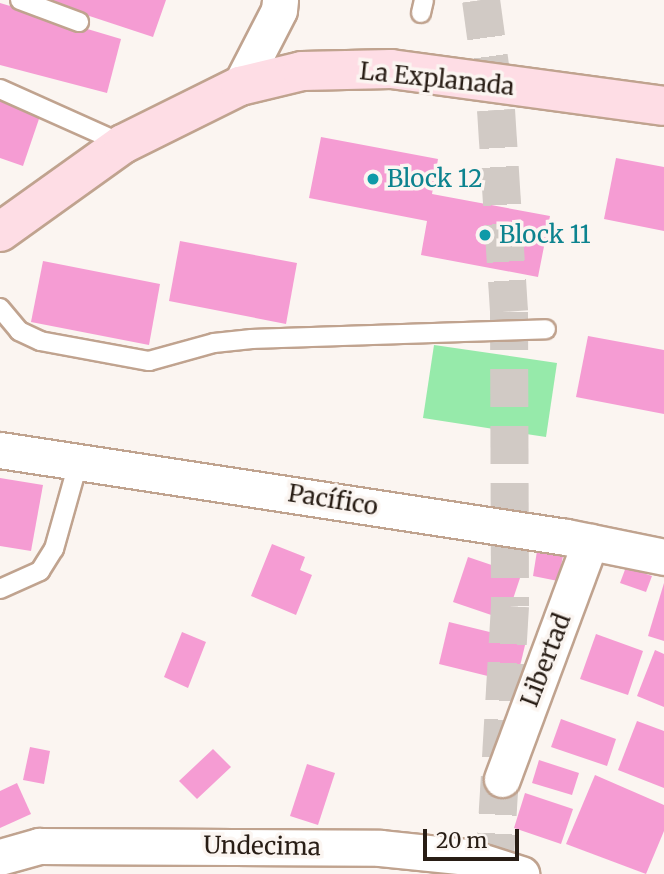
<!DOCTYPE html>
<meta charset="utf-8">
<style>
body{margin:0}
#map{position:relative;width:664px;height:874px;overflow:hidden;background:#fbf5f1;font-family:Merriweather,serif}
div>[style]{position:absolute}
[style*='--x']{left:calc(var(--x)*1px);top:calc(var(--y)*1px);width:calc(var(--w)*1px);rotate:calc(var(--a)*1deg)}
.green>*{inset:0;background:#96eaaa}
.building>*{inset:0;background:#f59cd3}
.highway-tunnel>*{height:38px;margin-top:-19px;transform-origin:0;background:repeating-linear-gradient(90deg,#d1cac5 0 38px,transparent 0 57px)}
.roads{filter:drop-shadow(2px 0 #c0a38f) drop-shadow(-2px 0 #c0a38f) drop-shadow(0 2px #c0a38f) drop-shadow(0 -2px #c0a38f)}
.lane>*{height:18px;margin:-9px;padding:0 9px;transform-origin:9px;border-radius:9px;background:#fff}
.street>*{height:35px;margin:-17.5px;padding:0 17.5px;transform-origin:17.5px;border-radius:17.5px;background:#fff}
.secondary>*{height:38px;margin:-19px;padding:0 19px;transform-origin:19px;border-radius:19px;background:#fedde5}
.dots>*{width:19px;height:19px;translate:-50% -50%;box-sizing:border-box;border:4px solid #fbf5f1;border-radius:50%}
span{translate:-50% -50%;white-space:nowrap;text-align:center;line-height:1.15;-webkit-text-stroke:7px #fbf5f1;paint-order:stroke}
.street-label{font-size:24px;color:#281d15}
.culture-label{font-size:24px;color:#0d838f}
.left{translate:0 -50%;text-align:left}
.scale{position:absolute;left:423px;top:829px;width:96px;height:32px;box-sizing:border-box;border:4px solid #281d15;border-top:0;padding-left:9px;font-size:21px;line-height:24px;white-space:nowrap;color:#281d15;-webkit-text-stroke:5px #fbf5f1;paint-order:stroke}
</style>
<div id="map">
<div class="green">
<div style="clip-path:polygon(434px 345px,557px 363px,546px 437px,423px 418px)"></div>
</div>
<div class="building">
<div style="clip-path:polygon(41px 0,166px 0,153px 37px)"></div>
<div style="clip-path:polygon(0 3px,121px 39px,107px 93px,0 65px)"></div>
<div style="clip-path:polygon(0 98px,41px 113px,23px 166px,0 158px)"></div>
<div style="clip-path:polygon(321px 137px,438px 159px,432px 194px,550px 216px,538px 277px,421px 255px,427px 221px,309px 198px)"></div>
<div style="clip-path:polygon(616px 158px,664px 167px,664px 231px,604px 219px)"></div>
<div style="clip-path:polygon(180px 241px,297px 263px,286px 324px,169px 301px)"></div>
<div style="clip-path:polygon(43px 261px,160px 284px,149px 345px,31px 322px)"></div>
<div style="clip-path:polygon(588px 336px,664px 350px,664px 414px,576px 397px)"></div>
<div style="clip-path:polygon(0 478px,43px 485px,31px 551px,0 546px)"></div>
<div style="clip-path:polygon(272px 544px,305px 557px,300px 570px,312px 575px,296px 615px,251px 596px)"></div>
<div style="clip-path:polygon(537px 551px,563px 556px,558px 581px,533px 576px)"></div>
<div style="clip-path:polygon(468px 557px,521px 575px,506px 620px,453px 602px)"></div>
<div style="clip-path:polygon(626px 567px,652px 576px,646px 592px,620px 583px)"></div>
<div style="clip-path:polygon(664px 583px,664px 641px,648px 636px)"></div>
<div style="clip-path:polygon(449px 622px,526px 641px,516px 683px,439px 664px)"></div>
<div style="clip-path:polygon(182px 632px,206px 642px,188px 688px,164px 677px)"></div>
<div style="clip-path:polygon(596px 634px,643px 651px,628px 695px,580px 679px)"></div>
<div style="clip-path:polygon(655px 650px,664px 654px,664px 707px,637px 696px)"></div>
<div style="clip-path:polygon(561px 719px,616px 739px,607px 766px,551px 747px)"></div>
<div style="clip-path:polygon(637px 721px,664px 731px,664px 788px,618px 770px)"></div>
<div style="clip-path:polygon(30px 747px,50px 751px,44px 784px,23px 780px)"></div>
<div style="clip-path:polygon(213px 749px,231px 767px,197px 799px,179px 781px)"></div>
<div style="clip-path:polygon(539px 760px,579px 773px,572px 795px,532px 783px)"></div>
<div style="clip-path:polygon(307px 764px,335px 773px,318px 825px,290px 816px)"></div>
<div style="clip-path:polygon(595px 775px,664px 805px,664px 831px,646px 874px,566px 844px)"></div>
<div style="clip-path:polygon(17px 783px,31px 814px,0 828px,0 791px)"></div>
<div style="clip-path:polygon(525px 793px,573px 809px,561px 844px,514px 828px)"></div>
</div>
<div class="highway-tunnel">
<div style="--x:481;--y:0;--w:111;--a:82.2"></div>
<div style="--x:496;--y:110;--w:202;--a:86.3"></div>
<div style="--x:509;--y:312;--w:294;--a:89.8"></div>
<div style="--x:510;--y:606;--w:268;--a:93.4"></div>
</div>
<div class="roads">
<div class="lane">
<div style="--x:20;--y:0;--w:63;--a:20.4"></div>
<div style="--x:421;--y:13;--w:13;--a:-77"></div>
<div style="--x:0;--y:89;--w:135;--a:24.1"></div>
<div style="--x:0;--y:308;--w:30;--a:50"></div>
<div style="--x:19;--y:331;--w:23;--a:25"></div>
<div style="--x:40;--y:341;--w:111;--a:10.4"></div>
<div style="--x:149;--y:361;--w:67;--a:-15.5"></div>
<div style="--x:214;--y:343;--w:38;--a:-6"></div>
<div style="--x:252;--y:339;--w:294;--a:-1.9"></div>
<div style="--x:0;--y:589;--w:44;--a:-24.2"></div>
<div style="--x:40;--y:571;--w:26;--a:-58"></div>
<div style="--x:54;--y:549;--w:92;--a:-74.3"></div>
</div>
<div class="street">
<div style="--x:240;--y:86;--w:85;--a:-62.8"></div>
<div style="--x:279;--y:10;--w:10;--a:-84"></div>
<div style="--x:0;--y:450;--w:573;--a:8.74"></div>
<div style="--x:566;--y:537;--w:100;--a:11.5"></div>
<div style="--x:502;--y:779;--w:253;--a:-69.6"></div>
<div style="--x:0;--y:857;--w:41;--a:-15.8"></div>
<div style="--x:39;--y:846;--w:341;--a:0.3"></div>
<div style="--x:380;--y:848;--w:87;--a:5.9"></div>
<div style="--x:467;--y:857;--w:57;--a:17.5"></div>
</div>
<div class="secondary">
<div style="--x:0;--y:232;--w:151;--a:-35.6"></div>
<div style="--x:123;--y:144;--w:131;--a:-26.4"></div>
<div style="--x:240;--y:86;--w:64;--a:-13.6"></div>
<div style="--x:302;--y:71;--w:89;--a:-1.3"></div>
<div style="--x:391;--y:69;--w:275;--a:7.7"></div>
</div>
</div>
<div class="dots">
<div style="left:373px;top:179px;background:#0f9aa8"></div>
<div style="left:485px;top:235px;background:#0f9aa8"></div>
</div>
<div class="street-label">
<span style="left:437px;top:79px;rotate:6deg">La Explanada</span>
<span style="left:333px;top:500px;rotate:9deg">Pacífico</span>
<span style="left:546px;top:660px;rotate:-69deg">Libertad</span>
<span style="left:262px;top:846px;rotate:1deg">Undecima</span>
</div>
<div class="culture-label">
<span class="left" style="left:387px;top:179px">Block 12</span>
<span class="left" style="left:499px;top:235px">Block 11</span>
</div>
<div class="scale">20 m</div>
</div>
